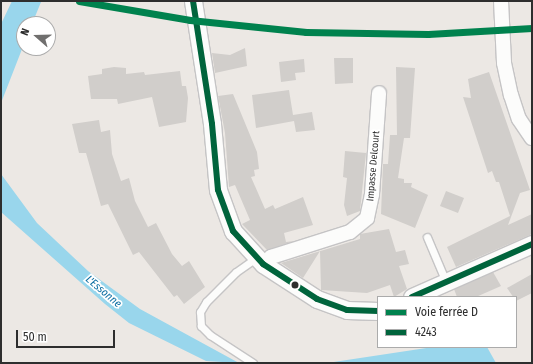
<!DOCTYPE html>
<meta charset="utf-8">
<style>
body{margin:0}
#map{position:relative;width:533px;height:364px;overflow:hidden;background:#ece8e4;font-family:"Fira Sans Condensed",sans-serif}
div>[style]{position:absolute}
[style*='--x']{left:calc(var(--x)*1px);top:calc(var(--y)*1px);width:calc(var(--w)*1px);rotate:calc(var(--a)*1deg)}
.water>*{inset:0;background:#99d6ec}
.building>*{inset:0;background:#d1cecb}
.roads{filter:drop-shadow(1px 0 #c5c4c5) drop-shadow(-1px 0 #c5c4c5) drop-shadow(0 1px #c5c4c5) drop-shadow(0 -1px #c5c4c5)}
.service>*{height:7px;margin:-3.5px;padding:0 3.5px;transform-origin:3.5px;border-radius:3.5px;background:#fcfcfb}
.minor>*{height:14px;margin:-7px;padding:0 7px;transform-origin:7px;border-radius:7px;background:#fcfcfb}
.tertiary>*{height:17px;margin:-8.5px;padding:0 8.5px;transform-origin:8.5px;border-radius:8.5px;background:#fcfcfb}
.bus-1>*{height:6px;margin:-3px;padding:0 3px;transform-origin:3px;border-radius:3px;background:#00643c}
.rail-1>*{height:7px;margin:-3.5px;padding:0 3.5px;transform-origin:3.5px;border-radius:3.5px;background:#00824e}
.dots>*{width:11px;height:11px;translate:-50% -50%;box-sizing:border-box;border:2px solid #fff;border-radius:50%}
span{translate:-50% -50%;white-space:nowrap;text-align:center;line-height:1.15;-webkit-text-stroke:3.5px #fff;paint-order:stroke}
.street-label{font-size:10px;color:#2e2e2e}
.water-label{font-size:11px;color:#0d6fa3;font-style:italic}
.frame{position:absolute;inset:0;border:2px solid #2e2e2e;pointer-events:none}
.legend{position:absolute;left:377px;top:296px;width:140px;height:52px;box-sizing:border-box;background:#fff;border:1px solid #ababab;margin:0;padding:5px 7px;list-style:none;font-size:12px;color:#2e2e2e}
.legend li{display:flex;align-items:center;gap:8px;height:20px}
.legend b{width:20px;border:1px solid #ababab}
.north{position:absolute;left:16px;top:16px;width:40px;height:40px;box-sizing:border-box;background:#fff;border:1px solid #ababab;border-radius:50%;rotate:290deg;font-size:11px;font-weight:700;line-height:16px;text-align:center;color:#2e2e2e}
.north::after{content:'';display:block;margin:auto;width:14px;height:18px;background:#706f6e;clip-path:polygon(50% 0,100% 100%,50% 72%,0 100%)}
.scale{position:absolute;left:16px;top:330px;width:99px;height:18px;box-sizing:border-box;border:2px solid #2e2e2e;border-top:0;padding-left:5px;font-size:12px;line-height:14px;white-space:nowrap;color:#2e2e2e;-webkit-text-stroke:3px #fff;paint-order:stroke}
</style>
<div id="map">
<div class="water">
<div style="clip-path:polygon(12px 1px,41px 2px,32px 24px,24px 24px,24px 44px,1px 103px,1px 24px)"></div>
<div style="clip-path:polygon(1px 174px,37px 223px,88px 271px,140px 309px,239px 363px,206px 361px,129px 323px,105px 304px,1px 212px)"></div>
<div style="clip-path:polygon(433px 347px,487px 347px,496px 363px,327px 363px)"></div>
</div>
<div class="building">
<div style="clip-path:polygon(245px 48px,247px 66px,215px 73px,212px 53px,230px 55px)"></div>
<div style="clip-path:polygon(334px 58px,353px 58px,353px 83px,335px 84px)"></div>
<div style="clip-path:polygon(304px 59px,305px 72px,295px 73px,296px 80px,281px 82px,279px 62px)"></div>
<div style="clip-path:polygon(114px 67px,126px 68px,126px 74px,144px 72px,145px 75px,180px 71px,182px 86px,186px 86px,188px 98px,186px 122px,159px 127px,152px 97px,118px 104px,117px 99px,91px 99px,88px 76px,102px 74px,102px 69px)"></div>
<div style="clip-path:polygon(396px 67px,415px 68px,410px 138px,404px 138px,398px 178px,404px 179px,404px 183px,412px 183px,411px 187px,428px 195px,415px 228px,381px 214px,383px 164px,388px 164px,390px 135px,397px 135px)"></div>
<div style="clip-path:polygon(489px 72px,530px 190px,520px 193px,508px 225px,532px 214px,532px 234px,456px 267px,447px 247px,510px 216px,499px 182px,496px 182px,492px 171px,488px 173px,463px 97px,471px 98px,468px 79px)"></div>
<div style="clip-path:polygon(289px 90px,293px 115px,312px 112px,315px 130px,296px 132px,294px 121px,256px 128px,252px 95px)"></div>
<div style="clip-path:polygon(233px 94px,257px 152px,259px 169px,254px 170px,255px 176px,251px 177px,265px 209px,273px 205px,275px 209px,303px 197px,313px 225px,284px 233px,286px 242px,294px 241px,267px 250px,242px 224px,250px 220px,235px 185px,229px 187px,225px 133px,218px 96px)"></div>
<div style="clip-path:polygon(99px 120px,101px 132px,110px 130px,112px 154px,121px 181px,129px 178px,135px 201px,148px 227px,156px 223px,172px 254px,182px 266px,189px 261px,205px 287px,184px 304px,177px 295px,174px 297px,139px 252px,133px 255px,108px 204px,101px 206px,86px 153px,79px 153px,72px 124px)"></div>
<div style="clip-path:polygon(345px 151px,366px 153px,360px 211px,347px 216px,344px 205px,347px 178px,343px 177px)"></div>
<div style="clip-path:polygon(446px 191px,464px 198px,458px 213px,440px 206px)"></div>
<div style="clip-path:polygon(389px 229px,396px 252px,405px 250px,409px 264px,399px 266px,407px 289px,394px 297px,390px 285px,367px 293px,321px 290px,320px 251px,303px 278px,281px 263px,360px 239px,360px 234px)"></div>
<div style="clip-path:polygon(493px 272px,501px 286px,476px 297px,457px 297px,454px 289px)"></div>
<div style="clip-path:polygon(532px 274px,532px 293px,516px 301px,507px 288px)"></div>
</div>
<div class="roads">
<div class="service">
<div style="--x:427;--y:237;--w:49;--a:67.1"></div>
<div style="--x:253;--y:363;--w:51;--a:-146.9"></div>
<div style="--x:210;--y:335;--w:13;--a:-135"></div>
<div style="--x:201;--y:326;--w:14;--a:-94"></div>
<div style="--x:200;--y:312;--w:12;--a:-59"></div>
<div style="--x:206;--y:302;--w:42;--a:-45"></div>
<div style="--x:236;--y:272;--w:24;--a:-35"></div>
</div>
<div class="minor">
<div style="--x:501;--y:1;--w:62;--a:87.2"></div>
<div style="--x:504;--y:63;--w:33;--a:78"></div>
<div style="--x:511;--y:95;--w:25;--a:72"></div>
<div style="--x:519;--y:119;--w:23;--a:56"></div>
<div style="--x:263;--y:264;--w:11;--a:-41"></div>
<div style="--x:271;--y:257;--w:83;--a:-17.6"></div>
<div style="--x:350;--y:232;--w:22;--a:-39"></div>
<div style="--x:367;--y:218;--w:25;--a:-78"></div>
<div style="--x:372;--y:194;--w:101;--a:-86"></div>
</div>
<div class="tertiary">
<div style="--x:193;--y:1;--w:124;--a:81.2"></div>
<div style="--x:212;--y:124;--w:66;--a:84.8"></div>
<div style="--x:218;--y:190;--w:44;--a:69.9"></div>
<div style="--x:233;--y:231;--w:45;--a:47.7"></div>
<div style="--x:263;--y:264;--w:64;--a:32.9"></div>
<div style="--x:317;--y:299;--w:32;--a:20"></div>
<div style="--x:347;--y:310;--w:31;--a:2"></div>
<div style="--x:412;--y:297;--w:131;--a:-23.8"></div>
</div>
</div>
<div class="bus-1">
<div style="--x:193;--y:1;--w:124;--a:81.2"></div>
<div style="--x:212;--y:124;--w:66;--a:84.8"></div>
<div style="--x:218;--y:190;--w:44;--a:69.9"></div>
<div style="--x:233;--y:231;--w:45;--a:47.7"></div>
<div style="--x:263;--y:264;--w:64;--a:32.9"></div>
<div style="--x:317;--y:299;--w:32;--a:20"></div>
<div style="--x:347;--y:310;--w:31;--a:2"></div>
<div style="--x:412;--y:297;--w:131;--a:-23.8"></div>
</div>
<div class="rail-1">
<div style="--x:79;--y:1;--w:113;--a:9.7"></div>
<div style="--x:190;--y:20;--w:117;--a:5.9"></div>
<div style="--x:306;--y:32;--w:122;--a:0.9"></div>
<div style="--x:428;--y:34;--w:104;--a:-3.3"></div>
</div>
<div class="dots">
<div style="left:295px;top:285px;background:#2e2e2e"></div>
</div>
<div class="street-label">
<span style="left:374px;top:166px;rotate:-85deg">Impasse Delcourt</span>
</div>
<div class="water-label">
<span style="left:103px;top:292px;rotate:40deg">L'Essonne</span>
</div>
<div class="frame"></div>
<ul class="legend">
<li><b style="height:5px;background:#00824e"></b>Voie ferrée D</li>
<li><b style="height:5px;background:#00643c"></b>4243</li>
</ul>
<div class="north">N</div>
<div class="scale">50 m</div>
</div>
